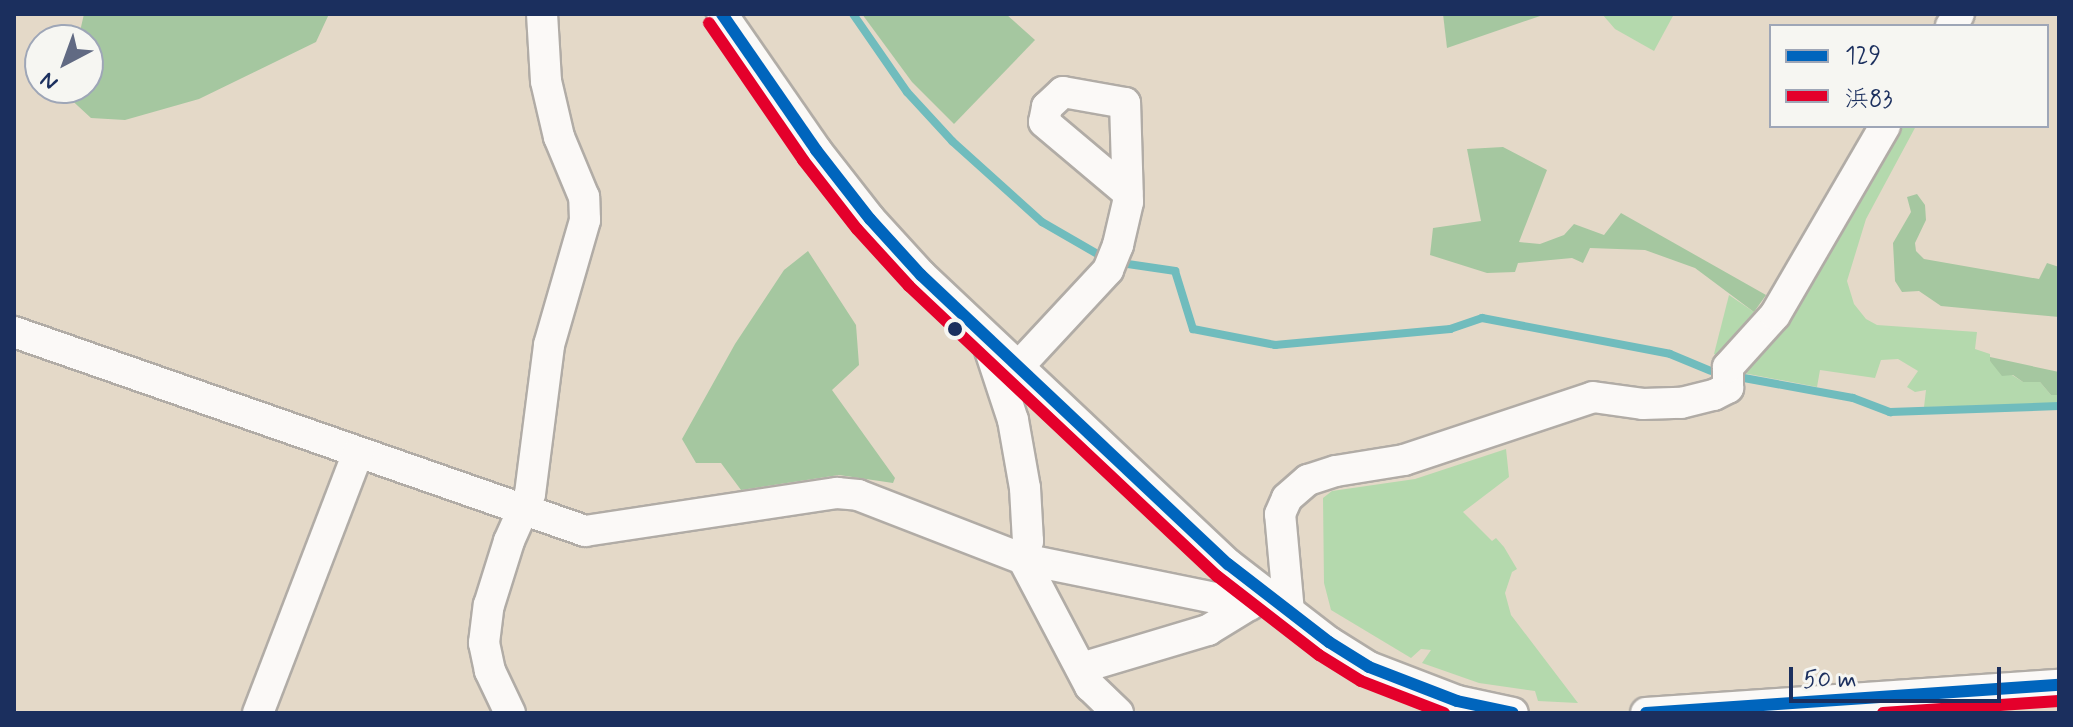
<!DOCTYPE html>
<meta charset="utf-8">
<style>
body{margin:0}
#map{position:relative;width:2073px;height:727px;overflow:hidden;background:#e4d9c8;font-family:Mynerve,"Klee One",sans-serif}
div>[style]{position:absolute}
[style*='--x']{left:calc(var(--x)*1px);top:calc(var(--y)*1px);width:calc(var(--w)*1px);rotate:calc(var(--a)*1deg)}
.green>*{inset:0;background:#b4d9ad}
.forest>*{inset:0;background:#a5c7a0}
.stream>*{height:8px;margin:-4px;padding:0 4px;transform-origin:4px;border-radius:4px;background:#70bcbd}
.roads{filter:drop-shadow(2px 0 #b1aca6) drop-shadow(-2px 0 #b1aca6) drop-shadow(0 2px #b1aca6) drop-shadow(0 -2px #b1aca6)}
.minor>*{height:30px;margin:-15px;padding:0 15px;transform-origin:15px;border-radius:15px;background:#fbf9f7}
.bus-1>*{height:12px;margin:-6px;padding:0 6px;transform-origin:6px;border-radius:6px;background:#0065bd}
.bus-2>*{height:12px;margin:-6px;padding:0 6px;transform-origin:6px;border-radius:6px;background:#e4002b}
.dots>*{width:22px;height:22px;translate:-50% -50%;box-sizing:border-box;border:4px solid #f6f6f2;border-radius:50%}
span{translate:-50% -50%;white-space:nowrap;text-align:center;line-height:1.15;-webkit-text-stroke:8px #f6f6f2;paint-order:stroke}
.frame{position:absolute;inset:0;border:16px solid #1b2f5e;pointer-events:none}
.legend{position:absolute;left:1769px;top:24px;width:280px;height:104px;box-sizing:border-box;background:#f6f6f2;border:2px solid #9ea6b7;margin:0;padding:10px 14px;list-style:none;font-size:24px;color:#1b2f5e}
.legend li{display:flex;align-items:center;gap:16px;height:40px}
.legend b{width:40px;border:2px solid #9ea6b7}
.north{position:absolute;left:24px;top:24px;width:80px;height:80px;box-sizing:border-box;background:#f6f6f2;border:2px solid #9ea6b7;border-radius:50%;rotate:221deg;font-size:22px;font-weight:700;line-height:32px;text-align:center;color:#1b2f5e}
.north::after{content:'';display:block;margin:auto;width:28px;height:36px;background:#616a83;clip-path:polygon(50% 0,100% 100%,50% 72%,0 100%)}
.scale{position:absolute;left:1789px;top:667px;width:212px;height:36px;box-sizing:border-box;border:4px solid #1b2f5e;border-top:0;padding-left:10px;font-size:24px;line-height:28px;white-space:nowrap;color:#1b2f5e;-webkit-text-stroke:6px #f6f6f2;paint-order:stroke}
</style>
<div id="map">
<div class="green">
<div style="clip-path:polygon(1602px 14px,1674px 14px,1654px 51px,1615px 29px)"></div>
<div style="clip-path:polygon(1894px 126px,1916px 126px,1866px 219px,1847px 281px,1854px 304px,1866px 319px,1877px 325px,1977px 332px,1975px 349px,1990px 354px,1990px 361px,2023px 382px,2040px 382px,2051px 395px,2059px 395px,2059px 404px,1924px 407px,1926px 390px,1915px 392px,1907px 387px,1918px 371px,1898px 359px,1881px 360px,1875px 378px,1820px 370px,1817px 387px,1738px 372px)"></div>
<div style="clip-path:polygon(1729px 295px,1754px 312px,1720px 357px,1714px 354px)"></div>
<div style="clip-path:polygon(1506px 449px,1509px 477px,1463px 512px,1492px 541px,1496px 538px,1504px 547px,1517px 569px,1512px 572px,1505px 593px,1511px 615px,1578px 703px,1538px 701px,1535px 691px,1479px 683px,1422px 663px,1431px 650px,1421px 649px,1411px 658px,1331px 610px,1324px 583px,1323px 498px,1332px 491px,1415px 479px)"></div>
</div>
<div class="forest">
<div style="clip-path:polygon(84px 14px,329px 14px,316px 42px,199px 99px,125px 120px,91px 118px,65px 94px,66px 88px,88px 88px,88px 40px,78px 40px)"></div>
<div style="clip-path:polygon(862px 14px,1006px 14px,1035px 40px,954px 124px,912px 82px)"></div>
<div style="clip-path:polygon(1443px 14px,1546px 14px,1447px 48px)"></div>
<div style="clip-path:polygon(1503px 147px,1547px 170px,1519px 242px,1540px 244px,1564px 235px,1574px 224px,1604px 235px,1621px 213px,1766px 295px,1754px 312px,1695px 268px,1645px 250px,1590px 248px,1583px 263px,1572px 258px,1518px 263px,1515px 272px,1487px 273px,1430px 255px,1433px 228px,1481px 221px,1467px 149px)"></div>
<div style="clip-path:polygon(1917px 194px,1925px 205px,1926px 220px,1915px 243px,1916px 251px,1924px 259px,2039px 279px,2047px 263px,2059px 267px,2059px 317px,1941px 306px,1919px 291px,1902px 292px,1895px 281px,1893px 243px,1911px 212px,1907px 197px)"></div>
<div style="clip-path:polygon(808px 251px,856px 325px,859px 365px,832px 390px,895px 478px,893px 483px,839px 475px,741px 490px,721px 463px,696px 463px,682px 439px,735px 344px,784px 270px)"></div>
<div style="clip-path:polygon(1990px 357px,2059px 372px,2059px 395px,2051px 395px,2040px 382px,2023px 382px,2013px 375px,2002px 376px,1990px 361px)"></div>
</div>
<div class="stream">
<div style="--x:853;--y:14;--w:95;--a:55.3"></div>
<div style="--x:907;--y:92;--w:67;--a:47.4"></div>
<div style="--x:952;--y:141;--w:121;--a:42"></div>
<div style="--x:1042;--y:222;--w:68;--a:30"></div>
<div style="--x:1121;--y:263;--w:55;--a:8.4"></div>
<div style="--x:1175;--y:271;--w:61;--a:72.8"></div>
<div style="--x:1193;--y:329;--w:84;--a:11"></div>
<div style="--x:1275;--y:345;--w:176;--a:-5.2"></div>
<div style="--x:1450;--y:329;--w:34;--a:-19"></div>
<div style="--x:1482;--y:318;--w:191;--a:10.8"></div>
<div style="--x:1670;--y:354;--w:44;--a:22.5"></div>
<div style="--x:1733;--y:376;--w:122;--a:10.4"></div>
<div style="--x:1853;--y:398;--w:40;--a:21"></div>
<div style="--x:1890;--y:412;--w:169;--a:-2"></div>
</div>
<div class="roads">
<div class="minor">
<div style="--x:722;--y:14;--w:165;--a:55.3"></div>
<div style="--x:816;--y:150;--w:88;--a:52"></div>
<div style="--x:870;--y:219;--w:76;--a:47.7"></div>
<div style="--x:921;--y:275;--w:422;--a:43.3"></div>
<div style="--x:1228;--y:564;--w:128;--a:37.7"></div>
<div style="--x:1329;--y:642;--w:47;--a:32"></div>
<div style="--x:1369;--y:667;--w:94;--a:21.1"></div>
<div style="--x:1457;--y:701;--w:57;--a:12.1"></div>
<div style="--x:1951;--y:26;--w:14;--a:-56"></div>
<div style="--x:14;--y:332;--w:605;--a:19.21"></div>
<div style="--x:585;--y:531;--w:255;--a:-8.6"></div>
<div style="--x:837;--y:493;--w:21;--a:5"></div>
<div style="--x:858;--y:495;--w:177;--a:21.2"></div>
<div style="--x:1023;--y:559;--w:231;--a:11.5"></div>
<div style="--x:987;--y:341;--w:83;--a:71.8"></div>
<div style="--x:1013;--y:420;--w:69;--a:80"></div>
<div style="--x:1025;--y:488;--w:53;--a:86.8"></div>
<div style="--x:1028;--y:541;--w:19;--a:106"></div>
<div style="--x:1023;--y:559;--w:144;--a:62.2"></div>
<div style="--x:1090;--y:686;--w:39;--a:44"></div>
<div style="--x:1017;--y:368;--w:134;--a:-47.1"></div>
<div style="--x:1108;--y:270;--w:27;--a:-68"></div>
<div style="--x:1118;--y:245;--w:44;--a:-76.9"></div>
<div style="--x:1128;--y:202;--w:99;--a:-91.7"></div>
<div style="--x:1125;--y:103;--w:63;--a:-169.9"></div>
<div style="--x:1063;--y:92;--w:22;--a:137"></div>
<div style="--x:1047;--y:107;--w:15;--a:101"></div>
<div style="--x:1044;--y:122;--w:109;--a:40.1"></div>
<div style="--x:1289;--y:612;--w:98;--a:-95.2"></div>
<div style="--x:1280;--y:514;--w:17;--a:-66"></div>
<div style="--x:1287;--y:498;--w:28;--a:-41"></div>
<div style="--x:1308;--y:480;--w:29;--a:-18"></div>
<div style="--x:1336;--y:471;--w:69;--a:-9.2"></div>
<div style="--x:1404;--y:460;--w:199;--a:-18.4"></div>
<div style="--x:1593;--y:397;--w:50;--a:8"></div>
<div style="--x:1643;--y:404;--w:38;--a:-2"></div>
<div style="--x:1681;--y:403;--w:34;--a:-14"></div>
<div style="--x:1714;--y:395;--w:16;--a:-27"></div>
<div style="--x:1728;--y:388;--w:21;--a:-90"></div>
<div style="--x:1728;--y:367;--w:70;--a:-47.9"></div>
<div style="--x:1775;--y:315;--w:219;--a:-59.8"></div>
<div style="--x:1081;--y:668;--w:133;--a:-16.7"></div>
<div style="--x:1208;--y:630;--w:57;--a:-31.5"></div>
<div style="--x:258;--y:713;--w:279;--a:-69"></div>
<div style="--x:510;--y:713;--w:47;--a:-115.5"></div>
<div style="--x:490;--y:671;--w:29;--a:-102"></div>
<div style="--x:484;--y:643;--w:38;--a:-83"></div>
<div style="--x:489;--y:605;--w:67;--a:-72.6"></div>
<div style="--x:509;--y:541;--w:51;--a:-65.9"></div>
<div style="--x:530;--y:494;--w:150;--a:-82.7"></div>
<div style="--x:549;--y:345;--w:130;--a:-73.9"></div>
<div style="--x:585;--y:220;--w:23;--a:-92"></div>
<div style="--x:584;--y:197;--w:65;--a:-112.6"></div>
<div style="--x:559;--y:137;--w:57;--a:-103.1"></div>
<div style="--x:546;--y:81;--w:67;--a:-93.4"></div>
<div style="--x:1646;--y:713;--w:414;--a:-3.9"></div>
</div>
</div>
<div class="bus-1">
<div style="--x:722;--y:14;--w:165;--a:55.3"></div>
<div style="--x:816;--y:150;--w:88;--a:52"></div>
<div style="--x:870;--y:219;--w:76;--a:47.7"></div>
<div style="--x:921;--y:275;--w:422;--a:43.3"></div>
<div style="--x:1228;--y:564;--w:128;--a:37.7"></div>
<div style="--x:1329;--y:642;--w:47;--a:32"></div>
<div style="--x:1369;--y:667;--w:94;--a:21.1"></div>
<div style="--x:1457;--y:701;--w:57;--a:12.1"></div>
<div style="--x:1646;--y:713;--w:414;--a:-3.9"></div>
</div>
<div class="bus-2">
<div style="--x:709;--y:23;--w:166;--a:55.5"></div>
<div style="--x:803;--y:160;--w:88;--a:52"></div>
<div style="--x:857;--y:229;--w:77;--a:47.6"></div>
<div style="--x:909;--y:286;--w:423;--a:43.3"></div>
<div style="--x:1217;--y:576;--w:129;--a:37.8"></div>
<div style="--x:1319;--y:655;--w:49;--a:31.8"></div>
<div style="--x:1361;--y:681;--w:89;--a:21.1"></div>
<div style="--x:1883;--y:713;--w:176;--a:-3.9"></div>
</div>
<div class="dots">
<div style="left:955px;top:329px;background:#1b2f5e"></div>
</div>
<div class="frame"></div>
<ul class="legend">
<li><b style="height:10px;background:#0065bd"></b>129</li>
<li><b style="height:10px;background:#e4002b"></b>浜83</li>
</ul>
<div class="north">N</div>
<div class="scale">50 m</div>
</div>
